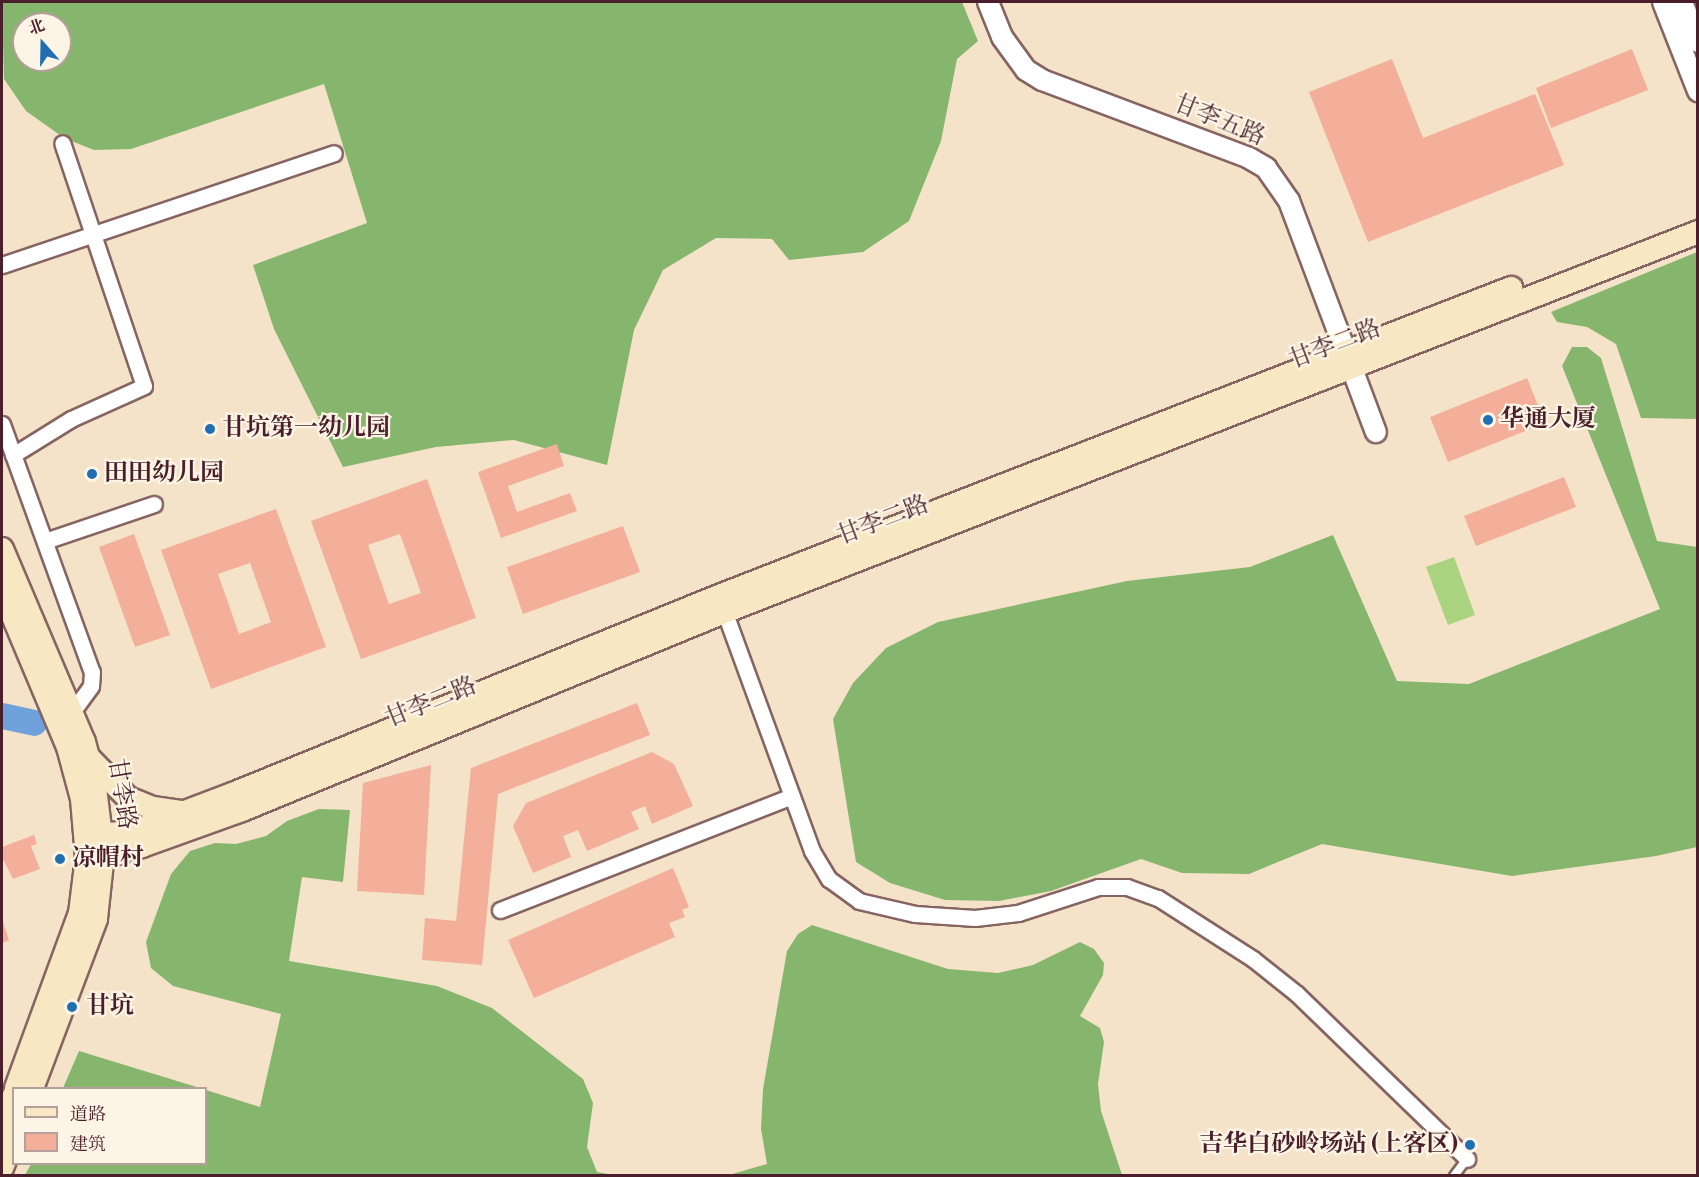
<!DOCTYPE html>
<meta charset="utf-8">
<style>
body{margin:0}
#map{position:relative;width:1699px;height:1177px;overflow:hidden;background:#f5e3c9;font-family:"Libre Bodoni","Noto Serif SC",serif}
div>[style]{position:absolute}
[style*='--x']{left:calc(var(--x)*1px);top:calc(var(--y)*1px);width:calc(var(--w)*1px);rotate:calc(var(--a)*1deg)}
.green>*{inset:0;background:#a9d37f}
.forest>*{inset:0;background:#86b56e}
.river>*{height:26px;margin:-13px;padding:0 13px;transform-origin:13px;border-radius:13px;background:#6fa1da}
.building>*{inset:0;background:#f3af9a}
.roads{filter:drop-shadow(2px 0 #866462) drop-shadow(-2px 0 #866462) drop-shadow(0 2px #866462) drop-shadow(0 -2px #866462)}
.service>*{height:8px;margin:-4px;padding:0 4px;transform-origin:4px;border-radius:4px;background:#fff}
.minor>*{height:15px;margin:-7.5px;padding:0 7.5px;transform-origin:7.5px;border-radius:7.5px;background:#fff}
.tertiary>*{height:20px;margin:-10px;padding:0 10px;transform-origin:10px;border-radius:10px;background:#fff}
.secondary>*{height:22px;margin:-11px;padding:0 11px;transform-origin:11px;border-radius:11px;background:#f7e8c3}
.dots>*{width:16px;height:16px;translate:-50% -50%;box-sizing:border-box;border:3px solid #fcf5e5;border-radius:50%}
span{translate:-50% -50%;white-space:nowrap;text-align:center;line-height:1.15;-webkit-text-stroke:4.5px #fcf5e5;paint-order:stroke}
.street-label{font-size:24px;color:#4a1f2b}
.poi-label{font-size:24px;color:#4a1f2b;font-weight:700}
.left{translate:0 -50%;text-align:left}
.right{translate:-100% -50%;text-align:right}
.frame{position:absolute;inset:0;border:3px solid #4a1f2b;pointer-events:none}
.legend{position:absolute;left:12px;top:1087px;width:195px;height:78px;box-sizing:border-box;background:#fcf5e5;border:2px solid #b59f9b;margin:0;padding:8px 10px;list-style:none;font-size:18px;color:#4a1f2b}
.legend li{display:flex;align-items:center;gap:12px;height:30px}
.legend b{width:30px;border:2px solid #b59f9b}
.north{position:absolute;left:12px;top:12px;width:60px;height:60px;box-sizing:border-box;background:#fcf5e5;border:2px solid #b59f9b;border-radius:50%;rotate:340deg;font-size:16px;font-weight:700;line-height:24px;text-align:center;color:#4a1f2b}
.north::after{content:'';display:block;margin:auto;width:21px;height:27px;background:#1f6fb2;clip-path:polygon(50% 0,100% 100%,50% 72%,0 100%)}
</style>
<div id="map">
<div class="green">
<div style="clip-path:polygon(1454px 557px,1475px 615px,1448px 625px,1426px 567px)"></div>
</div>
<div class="forest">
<div style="clip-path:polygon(evenodd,2px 2px,962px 2px,978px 41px,957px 59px,941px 141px,909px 221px,863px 252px,789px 260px,772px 239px,716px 238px,663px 270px,634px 330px,607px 465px,514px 440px,436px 447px,343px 467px,274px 329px,253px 265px,367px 223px,324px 84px,131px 149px,94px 150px,64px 138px,26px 111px,4px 79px,2px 2px,24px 24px,60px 24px,60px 60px,24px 60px,24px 24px)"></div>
<div style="clip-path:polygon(1697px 252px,1697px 419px,1641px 418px,1616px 344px,1587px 327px,1557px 322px,1551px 312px)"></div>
<div style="clip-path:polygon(1572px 347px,1587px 347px,1601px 358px,1657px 541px,1697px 547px,1697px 847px,1656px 856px,1512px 876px,1322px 844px,1249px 874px,1182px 873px,1141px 859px,1051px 891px,999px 901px,945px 900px,890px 883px,856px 862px,833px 719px,853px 683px,886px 648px,938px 622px,1127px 581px,1250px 567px,1333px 535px,1397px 681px,1469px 684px,1660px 609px,1562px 366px)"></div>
<div style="clip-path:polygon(319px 809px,350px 810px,343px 882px,302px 877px,289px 961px,437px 986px,492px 1008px,583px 1079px,593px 1103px,587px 1147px,597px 1172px,613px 1175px,25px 1175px,31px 1164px,206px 1164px,206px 1090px,260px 1107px,281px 1014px,173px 986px,151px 968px,146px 942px,171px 874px,190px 851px,215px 843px,236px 844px,266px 836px,287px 821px)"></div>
<div style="clip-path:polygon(812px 925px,948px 969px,998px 973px,1033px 965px,1080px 942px,1094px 949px,1104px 963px,1103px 975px,1080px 1016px,1100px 1028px,1104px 1042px,1098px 1084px,1101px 1111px,1122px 1175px,729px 1175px,767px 1164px,761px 1129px,763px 1089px,787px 951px,798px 934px)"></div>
<div style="clip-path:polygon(79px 1051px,200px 1088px,63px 1088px)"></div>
</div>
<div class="river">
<div style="--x:2;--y:716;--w:33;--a:12"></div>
</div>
<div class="building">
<div style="clip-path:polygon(1632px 49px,1648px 90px,1551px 128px,1536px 88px)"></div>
<div style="clip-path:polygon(1392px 59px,1423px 138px,1535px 94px,1564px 165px,1368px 242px,1309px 92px)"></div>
<div style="clip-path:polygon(1527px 378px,1545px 423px,1448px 462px,1430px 417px)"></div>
<div style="clip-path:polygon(557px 444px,564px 466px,508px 486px,517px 512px,570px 493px,577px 511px,501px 538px,478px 472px)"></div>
<div style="clip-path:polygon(1564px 477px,1576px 507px,1476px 546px,1464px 516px)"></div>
<div style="clip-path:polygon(evenodd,427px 479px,476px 618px,361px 659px,311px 521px,427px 479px,400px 534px,421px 593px,389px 604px,368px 545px,400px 534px)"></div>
<div style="clip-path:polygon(evenodd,276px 509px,326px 647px,211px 689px,161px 550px,276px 509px,250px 563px,271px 622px,239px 634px,218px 574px,250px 563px)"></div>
<div style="clip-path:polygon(623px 526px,640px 572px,523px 614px,507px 567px)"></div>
<div style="clip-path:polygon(134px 534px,170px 635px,135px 647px,99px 547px)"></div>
<div style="clip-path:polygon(637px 703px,650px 735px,498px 794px,482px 965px,422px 960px,425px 918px,456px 921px,471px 768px)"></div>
<div style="clip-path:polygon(652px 752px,674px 764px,693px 806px,652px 824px,645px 806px,631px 812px,639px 829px,587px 851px,578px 830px,563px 836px,571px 857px,533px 873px,513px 826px,526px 803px)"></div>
<div style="clip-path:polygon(431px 765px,424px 895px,357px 891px,363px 783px)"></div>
<div style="clip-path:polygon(34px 835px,37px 844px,31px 846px,40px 869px,13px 879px,2px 857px,2px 847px)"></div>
<div style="clip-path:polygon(673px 868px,689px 907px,682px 910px,685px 917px,669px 923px,675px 937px,534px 998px,508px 940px)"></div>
<div style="clip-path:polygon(2px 919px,9px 940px,2px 943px)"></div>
</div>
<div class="roads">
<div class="service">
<div style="--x:1454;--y:1176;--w:21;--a:-53"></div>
</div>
<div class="minor">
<div style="--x:2;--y:265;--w:350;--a:-18.6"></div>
<div style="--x:2;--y:424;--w:264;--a:70.1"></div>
<div style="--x:92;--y:672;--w:14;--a:94"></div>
<div style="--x:91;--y:686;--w:32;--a:126"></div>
<div style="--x:13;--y:455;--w:68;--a:-31.8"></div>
<div style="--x:71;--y:419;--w:80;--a:-24.3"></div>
<div style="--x:144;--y:386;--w:256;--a:-108.6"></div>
<div style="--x:45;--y:541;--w:115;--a:-18.7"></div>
<div style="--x:722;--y:605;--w:262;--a:69.9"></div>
<div style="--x:812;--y:851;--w:33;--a:59"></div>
<div style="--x:829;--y:879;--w:37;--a:36"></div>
<div style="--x:859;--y:901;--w:57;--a:13.1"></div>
<div style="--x:915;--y:914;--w:60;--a:3.8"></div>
<div style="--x:975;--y:918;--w:43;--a:-6.6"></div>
<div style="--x:1018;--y:913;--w:84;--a:-18"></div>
<div style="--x:1098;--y:887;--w:29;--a:0"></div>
<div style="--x:1127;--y:887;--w:33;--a:20"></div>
<div style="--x:1158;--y:898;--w:113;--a:32.7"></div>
<div style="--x:1253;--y:959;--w:56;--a:38.5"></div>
<div style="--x:1297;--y:994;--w:237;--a:44.1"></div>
<div style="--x:500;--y:910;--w:313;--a:-21.3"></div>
</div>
<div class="tertiary">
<div style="--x:988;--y:2;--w:38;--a:68"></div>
<div style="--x:1002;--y:37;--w:41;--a:54"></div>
<div style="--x:1026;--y:70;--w:19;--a:32"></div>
<div style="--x:1042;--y:80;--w:221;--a:20.6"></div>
<div style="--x:1249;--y:158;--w:20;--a:30"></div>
<div style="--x:1266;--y:168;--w:40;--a:55.1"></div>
<div style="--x:1289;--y:201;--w:247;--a:69.4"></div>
<div style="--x:1663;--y:2;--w:96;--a:68.5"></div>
<div style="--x:1682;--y:2;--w:43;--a:68.2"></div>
</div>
<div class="secondary">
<div style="--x:2;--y:549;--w:210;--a:67"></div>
<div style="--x:84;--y:742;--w:38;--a:75"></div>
<div style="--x:94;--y:779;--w:75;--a:83.1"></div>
<div style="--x:103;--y:853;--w:66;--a:96.1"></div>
<div style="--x:96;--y:919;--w:181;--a:110.7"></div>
<div style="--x:2;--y:590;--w:170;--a:67.2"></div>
<div style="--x:68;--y:747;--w:54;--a:74.9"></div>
<div style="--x:82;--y:799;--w:58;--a:85.1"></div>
<div style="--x:87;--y:857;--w:56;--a:97.1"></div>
<div style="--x:80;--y:913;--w:186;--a:110.1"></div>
<div style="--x:89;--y:758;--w:56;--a:45.7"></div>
<div style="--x:128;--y:798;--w:27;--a:22"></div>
<div style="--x:153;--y:808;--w:28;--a:8"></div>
<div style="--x:86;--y:836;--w:46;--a:-5"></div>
<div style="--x:132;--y:832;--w:110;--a:-20.7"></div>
<div style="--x:235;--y:793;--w:523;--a:-22.15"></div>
<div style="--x:719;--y:596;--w:850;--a:-21.25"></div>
<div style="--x:87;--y:857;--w:16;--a:0"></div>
<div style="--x:103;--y:857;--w:41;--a:-15.8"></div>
<div style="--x:142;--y:846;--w:106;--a:-19.8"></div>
<div style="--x:242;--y:810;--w:521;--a:-22.33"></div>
<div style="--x:724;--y:612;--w:1046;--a:-21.31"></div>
<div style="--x:2;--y:1128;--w:35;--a:-70"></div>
<div style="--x:2;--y:1168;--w:33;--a:-69"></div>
</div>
</div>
<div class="dots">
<div style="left:1488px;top:420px;background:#1f6fb2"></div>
<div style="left:210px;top:429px;background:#1f6fb2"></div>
<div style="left:92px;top:474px;background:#1f6fb2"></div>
<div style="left:60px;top:859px;background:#1f6fb2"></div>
<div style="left:72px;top:1007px;background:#1f6fb2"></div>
<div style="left:1470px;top:1145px;background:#1f6fb2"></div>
</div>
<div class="street-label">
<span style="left:1219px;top:121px;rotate:22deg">甘李五路</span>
<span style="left:1335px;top:345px;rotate:-21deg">甘李二路</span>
<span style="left:883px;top:521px;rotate:-21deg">甘李二路</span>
<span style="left:431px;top:703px;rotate:-22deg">甘李二路</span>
<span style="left:121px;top:794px;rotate:81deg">甘李路</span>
</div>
<div class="poi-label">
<span class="left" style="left:1500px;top:420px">华通大厦</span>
<span class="left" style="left:222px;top:429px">甘坑第一幼儿园</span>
<span class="left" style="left:104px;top:474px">田田幼儿园</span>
<span class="left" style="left:72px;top:859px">凉帽村</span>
<span class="left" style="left:86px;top:1007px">甘坑</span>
<span class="right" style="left:1458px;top:1145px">吉华白砂岭场站 (上客区)</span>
</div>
<div class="frame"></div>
<ul class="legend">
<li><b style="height:8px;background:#f7e8c3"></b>道路</li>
<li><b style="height:16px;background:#f3af9a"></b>建筑</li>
</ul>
<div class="north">北</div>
</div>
